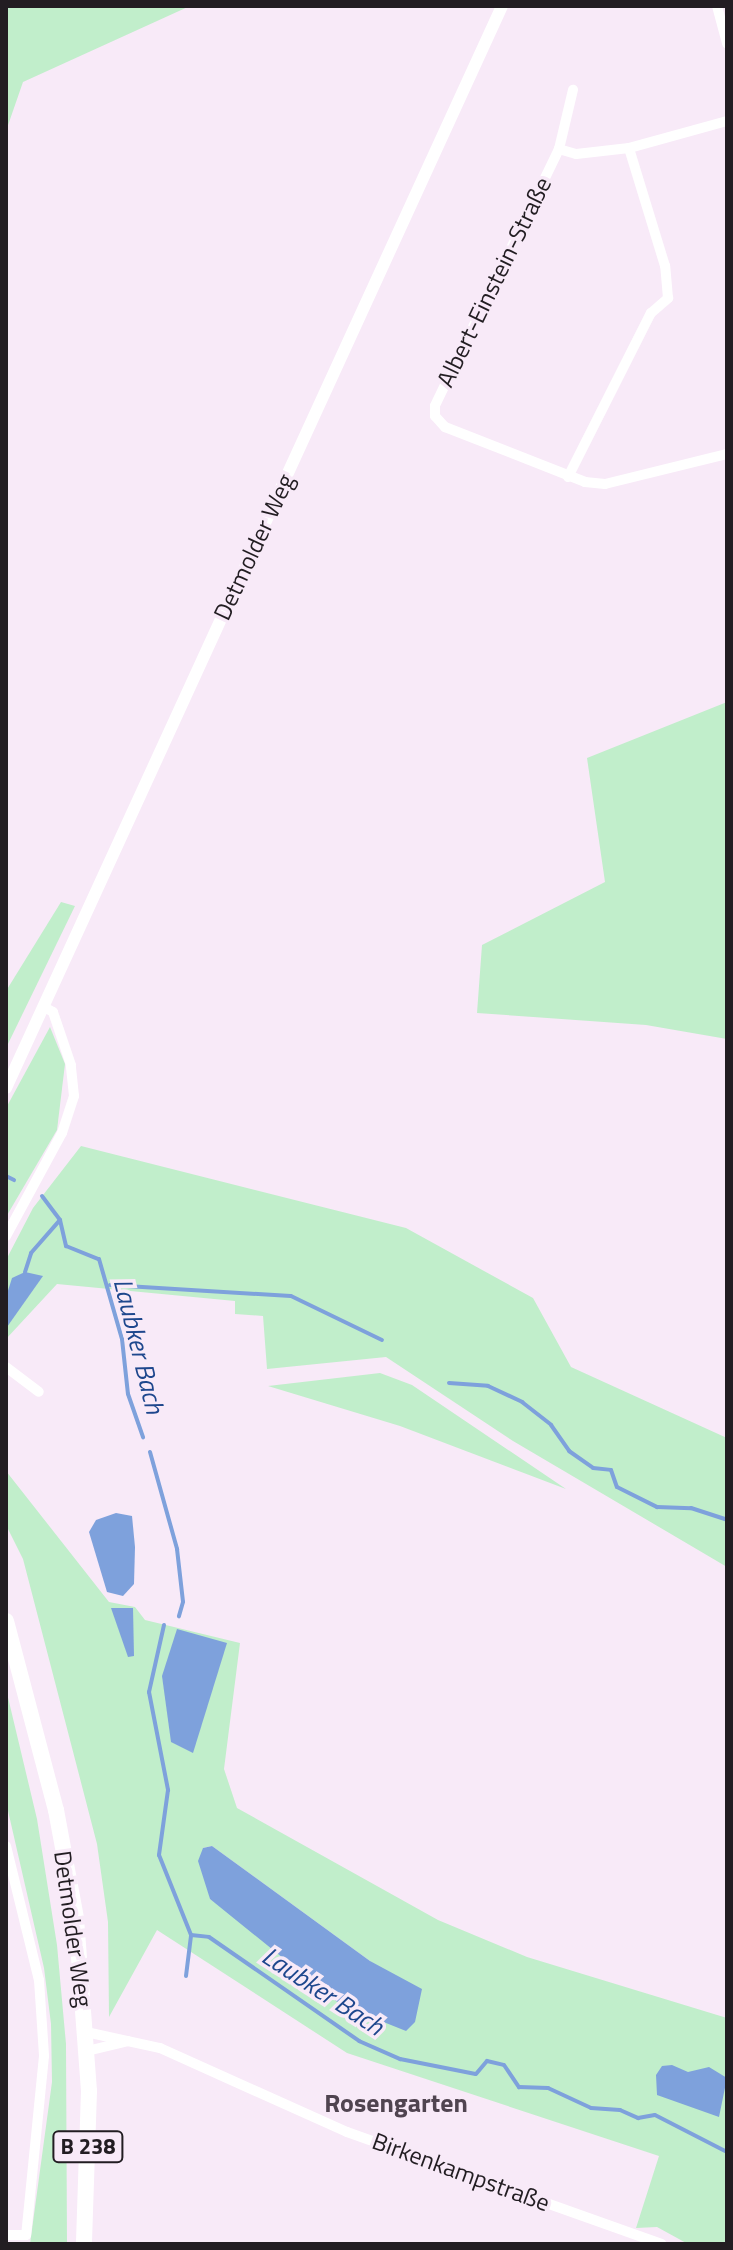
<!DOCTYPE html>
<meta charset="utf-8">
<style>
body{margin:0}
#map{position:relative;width:733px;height:2250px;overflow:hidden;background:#f8eaf8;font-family:"Titillium Web",sans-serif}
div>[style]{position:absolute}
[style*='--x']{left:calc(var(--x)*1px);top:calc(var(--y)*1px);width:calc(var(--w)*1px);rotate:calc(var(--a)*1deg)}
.green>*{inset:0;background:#c1eecb}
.water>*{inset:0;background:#7ea1dc}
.stream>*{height:4px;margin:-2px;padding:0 2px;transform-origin:2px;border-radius:2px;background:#7ea1dc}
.minor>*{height:10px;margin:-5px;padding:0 5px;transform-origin:5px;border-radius:5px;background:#fff}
.tertiary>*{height:12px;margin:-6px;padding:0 6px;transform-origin:6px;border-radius:6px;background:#fff}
.primary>*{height:16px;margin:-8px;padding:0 8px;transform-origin:8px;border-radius:8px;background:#fff}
span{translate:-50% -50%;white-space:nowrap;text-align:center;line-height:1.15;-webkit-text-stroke:7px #f8eaf8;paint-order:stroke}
.shield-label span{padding:2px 6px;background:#f8eaf8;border:2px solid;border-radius:6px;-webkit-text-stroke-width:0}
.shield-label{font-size:22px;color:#221d22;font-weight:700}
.street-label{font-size:24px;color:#221d22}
.water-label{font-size:26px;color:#1e478d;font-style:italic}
.neighbourhood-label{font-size:26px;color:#504450;font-weight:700}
.frame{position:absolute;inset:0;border:8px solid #221d22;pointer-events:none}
</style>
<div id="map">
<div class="green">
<div style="clip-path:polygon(6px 6px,190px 6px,23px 82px,6px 131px)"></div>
<div style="clip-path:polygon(727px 702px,727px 1039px,646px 1025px,477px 1013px,482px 945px,605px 882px,587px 758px)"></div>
<div style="clip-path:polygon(61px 902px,75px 906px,6px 1048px,6px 991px)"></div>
<div style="clip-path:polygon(50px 1027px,65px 1064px,57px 1130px,6px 1217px,6px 1108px)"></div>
<div style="clip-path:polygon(81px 1146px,406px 1228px,533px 1298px,571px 1367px,727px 1438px,727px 1567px,513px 1441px,386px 1357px,267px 1369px,263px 1316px,235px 1314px,235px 1301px,57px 1284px,6px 1339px,6px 1260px,33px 1208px)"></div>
<div style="clip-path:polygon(380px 1373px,412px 1385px,566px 1489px,400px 1426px,268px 1386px)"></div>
<div style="clip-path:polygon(evenodd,6px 1471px,109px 1602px,135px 1607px,145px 1620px,240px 1643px,224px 1769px,237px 1808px,438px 1920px,527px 1957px,727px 2018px,727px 2244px,688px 2244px,657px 2227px,636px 2228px,659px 2156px,347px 2053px,157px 1930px,109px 2017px,108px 1922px,97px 1844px,23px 1559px,6px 1525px,6px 1471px,212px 1846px,370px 1961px,406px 2031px,210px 1899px,203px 1848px,212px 1846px)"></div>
<div style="clip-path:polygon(6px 1689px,37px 1819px,57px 1945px,66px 2044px,67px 2244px,30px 2244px,52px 2082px,51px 2024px,44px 1968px,6px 1802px)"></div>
</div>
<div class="water">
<div style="clip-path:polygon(25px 1272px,43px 1276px,7px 1327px,6px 1297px,12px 1278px)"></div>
<div style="clip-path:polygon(116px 1513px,132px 1516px,135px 1547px,134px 1584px,123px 1596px,107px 1592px,89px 1532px,96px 1520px)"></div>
<div style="clip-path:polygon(111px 1608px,133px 1608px,134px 1656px,128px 1657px)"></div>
<div style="clip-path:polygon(177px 1629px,227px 1643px,193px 1753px,171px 1742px,162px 1676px)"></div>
<div style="clip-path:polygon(212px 1846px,370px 1961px,422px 1989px,415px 2022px,406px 2031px,341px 2005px,210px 1899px,198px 1861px,203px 1848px)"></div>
<div style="clip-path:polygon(672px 2065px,688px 2072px,709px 2067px,727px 2078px,719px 2117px,657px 2095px,656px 2075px,662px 2066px)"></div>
</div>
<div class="stream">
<div style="--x:6;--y:1176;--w:9;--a:27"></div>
<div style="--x:42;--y:1196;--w:30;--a:53"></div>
<div style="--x:60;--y:1220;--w:27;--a:77"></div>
<div style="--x:66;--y:1246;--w:35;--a:22"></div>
<div style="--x:99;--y:1259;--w:83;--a:74"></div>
<div style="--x:122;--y:1339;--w:55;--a:83.8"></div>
<div style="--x:128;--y:1394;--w:46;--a:70.8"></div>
<div style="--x:25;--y:1272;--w:20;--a:-72"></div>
<div style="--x:31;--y:1253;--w:44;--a:-48.7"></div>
<div style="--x:110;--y:1285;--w:181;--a:3.5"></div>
<div style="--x:291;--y:1296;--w:101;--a:25.8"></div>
<div style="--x:449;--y:1383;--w:39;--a:4"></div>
<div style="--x:488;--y:1386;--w:38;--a:25"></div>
<div style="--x:522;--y:1402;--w:37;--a:38"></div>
<div style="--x:551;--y:1425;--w:32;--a:55"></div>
<div style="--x:569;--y:1451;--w:29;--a:35"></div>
<div style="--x:593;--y:1468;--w:18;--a:6"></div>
<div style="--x:611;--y:1470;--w:18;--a:71"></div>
<div style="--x:617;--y:1487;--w:45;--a:26.6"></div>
<div style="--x:657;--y:1507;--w:34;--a:2"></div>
<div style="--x:691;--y:1508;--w:38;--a:18"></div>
<div style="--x:150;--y:1452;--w:101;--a:74.4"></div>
<div style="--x:177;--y:1549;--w:53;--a:83.5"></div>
<div style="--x:183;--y:1602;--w:15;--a:106"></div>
<div style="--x:164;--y:1625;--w:69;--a:102.6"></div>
<div style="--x:149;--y:1692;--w:100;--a:79"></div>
<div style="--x:168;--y:1790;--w:66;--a:97.9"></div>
<div style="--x:159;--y:1855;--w:86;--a:68.2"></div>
<div style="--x:191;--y:1935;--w:18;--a:6"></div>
<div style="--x:209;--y:1937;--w:183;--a:34.7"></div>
<div style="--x:359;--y:2041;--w:45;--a:23.7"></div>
<div style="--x:400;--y:2059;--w:77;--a:11.2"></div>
<div style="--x:476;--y:2074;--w:17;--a:-50"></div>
<div style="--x:487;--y:2061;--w:17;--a:13"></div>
<div style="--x:504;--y:2065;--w:27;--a:56"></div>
<div style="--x:519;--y:2087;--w:29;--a:2"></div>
<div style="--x:548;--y:2088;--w:47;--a:24.9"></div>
<div style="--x:591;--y:2108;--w:29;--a:4"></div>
<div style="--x:620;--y:2110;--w:20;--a:24"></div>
<div style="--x:638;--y:2118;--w:17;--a:-10"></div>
<div style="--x:655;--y:2115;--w:81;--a:27.2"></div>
<div style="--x:186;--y:1976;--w:40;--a:-82.9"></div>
</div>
<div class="minor">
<div style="--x:717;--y:6;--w:39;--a:75"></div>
<div style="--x:727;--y:121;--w:102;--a:164.6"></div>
<div style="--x:629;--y:148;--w:53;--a:173.5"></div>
<div style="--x:576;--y:154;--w:18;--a:-164"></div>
<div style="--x:559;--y:149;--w:285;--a:115.8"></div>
<div style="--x:435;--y:406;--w:10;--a:90"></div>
<div style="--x:435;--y:416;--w:15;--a:48"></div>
<div style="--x:445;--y:427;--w:150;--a:21.4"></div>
<div style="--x:585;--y:482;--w:20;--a:6"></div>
<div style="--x:605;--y:484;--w:126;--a:-13.8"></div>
<div style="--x:559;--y:149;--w:61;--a:-76.7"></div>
<div style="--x:568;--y:477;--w:184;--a:-63.2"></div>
<div style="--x:651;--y:313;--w:23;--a:-41"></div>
<div style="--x:668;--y:298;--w:32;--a:-95"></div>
<div style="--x:665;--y:266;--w:123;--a:-107"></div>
<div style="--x:6;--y:1236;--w:117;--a:-61.5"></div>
<div style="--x:62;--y:1133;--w:39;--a:-72"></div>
<div style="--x:74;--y:1096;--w:31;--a:-96"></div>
<div style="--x:71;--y:1065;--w:56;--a:-108.8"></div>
<div style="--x:53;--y:1012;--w:10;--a:-151"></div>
<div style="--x:6;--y:1367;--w:41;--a:37.1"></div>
<div style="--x:6;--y:1846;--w:138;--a:76.2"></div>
<div style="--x:39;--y:1980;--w:76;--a:86.2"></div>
<div style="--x:44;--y:2056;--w:180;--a:95.7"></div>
<div style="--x:26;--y:2235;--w:20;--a:180"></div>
<div style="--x:86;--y:2032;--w:76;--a:12.2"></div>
<div style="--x:160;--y:2048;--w:205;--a:24.2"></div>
<div style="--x:347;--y:2132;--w:334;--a:19.6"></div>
<div style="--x:87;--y:2051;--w:42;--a:-13.7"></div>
</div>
<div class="tertiary">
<div style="--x:6;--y:1088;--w:1190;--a:-65.37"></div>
</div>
<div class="primary">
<div style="--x:6;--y:1621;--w:196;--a:75.2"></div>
<div style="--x:56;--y:1810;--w:110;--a:79.5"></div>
<div style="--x:76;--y:1918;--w:173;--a:85.7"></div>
<div style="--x:89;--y:2091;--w:153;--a:91.9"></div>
</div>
<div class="shield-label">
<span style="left:88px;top:2147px">B 238</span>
</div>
<div class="street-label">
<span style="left:494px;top:282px;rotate:-64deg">Albert-Einstein-Straße</span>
<span style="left:254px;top:547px;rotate:-65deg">Detmolder Weg</span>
<span style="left:73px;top:1929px;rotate:82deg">Detmolder Weg</span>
<span style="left:461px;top:2172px;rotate:20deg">Birkenkampstraße</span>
</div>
<div class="water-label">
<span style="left:139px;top:1346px;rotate:76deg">Laubker Bach</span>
<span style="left:323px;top:1991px;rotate:33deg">Laubker Bach</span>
</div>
<div class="neighbourhood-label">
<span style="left:396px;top:2103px">Rosengarten</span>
</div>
<div class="frame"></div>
</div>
